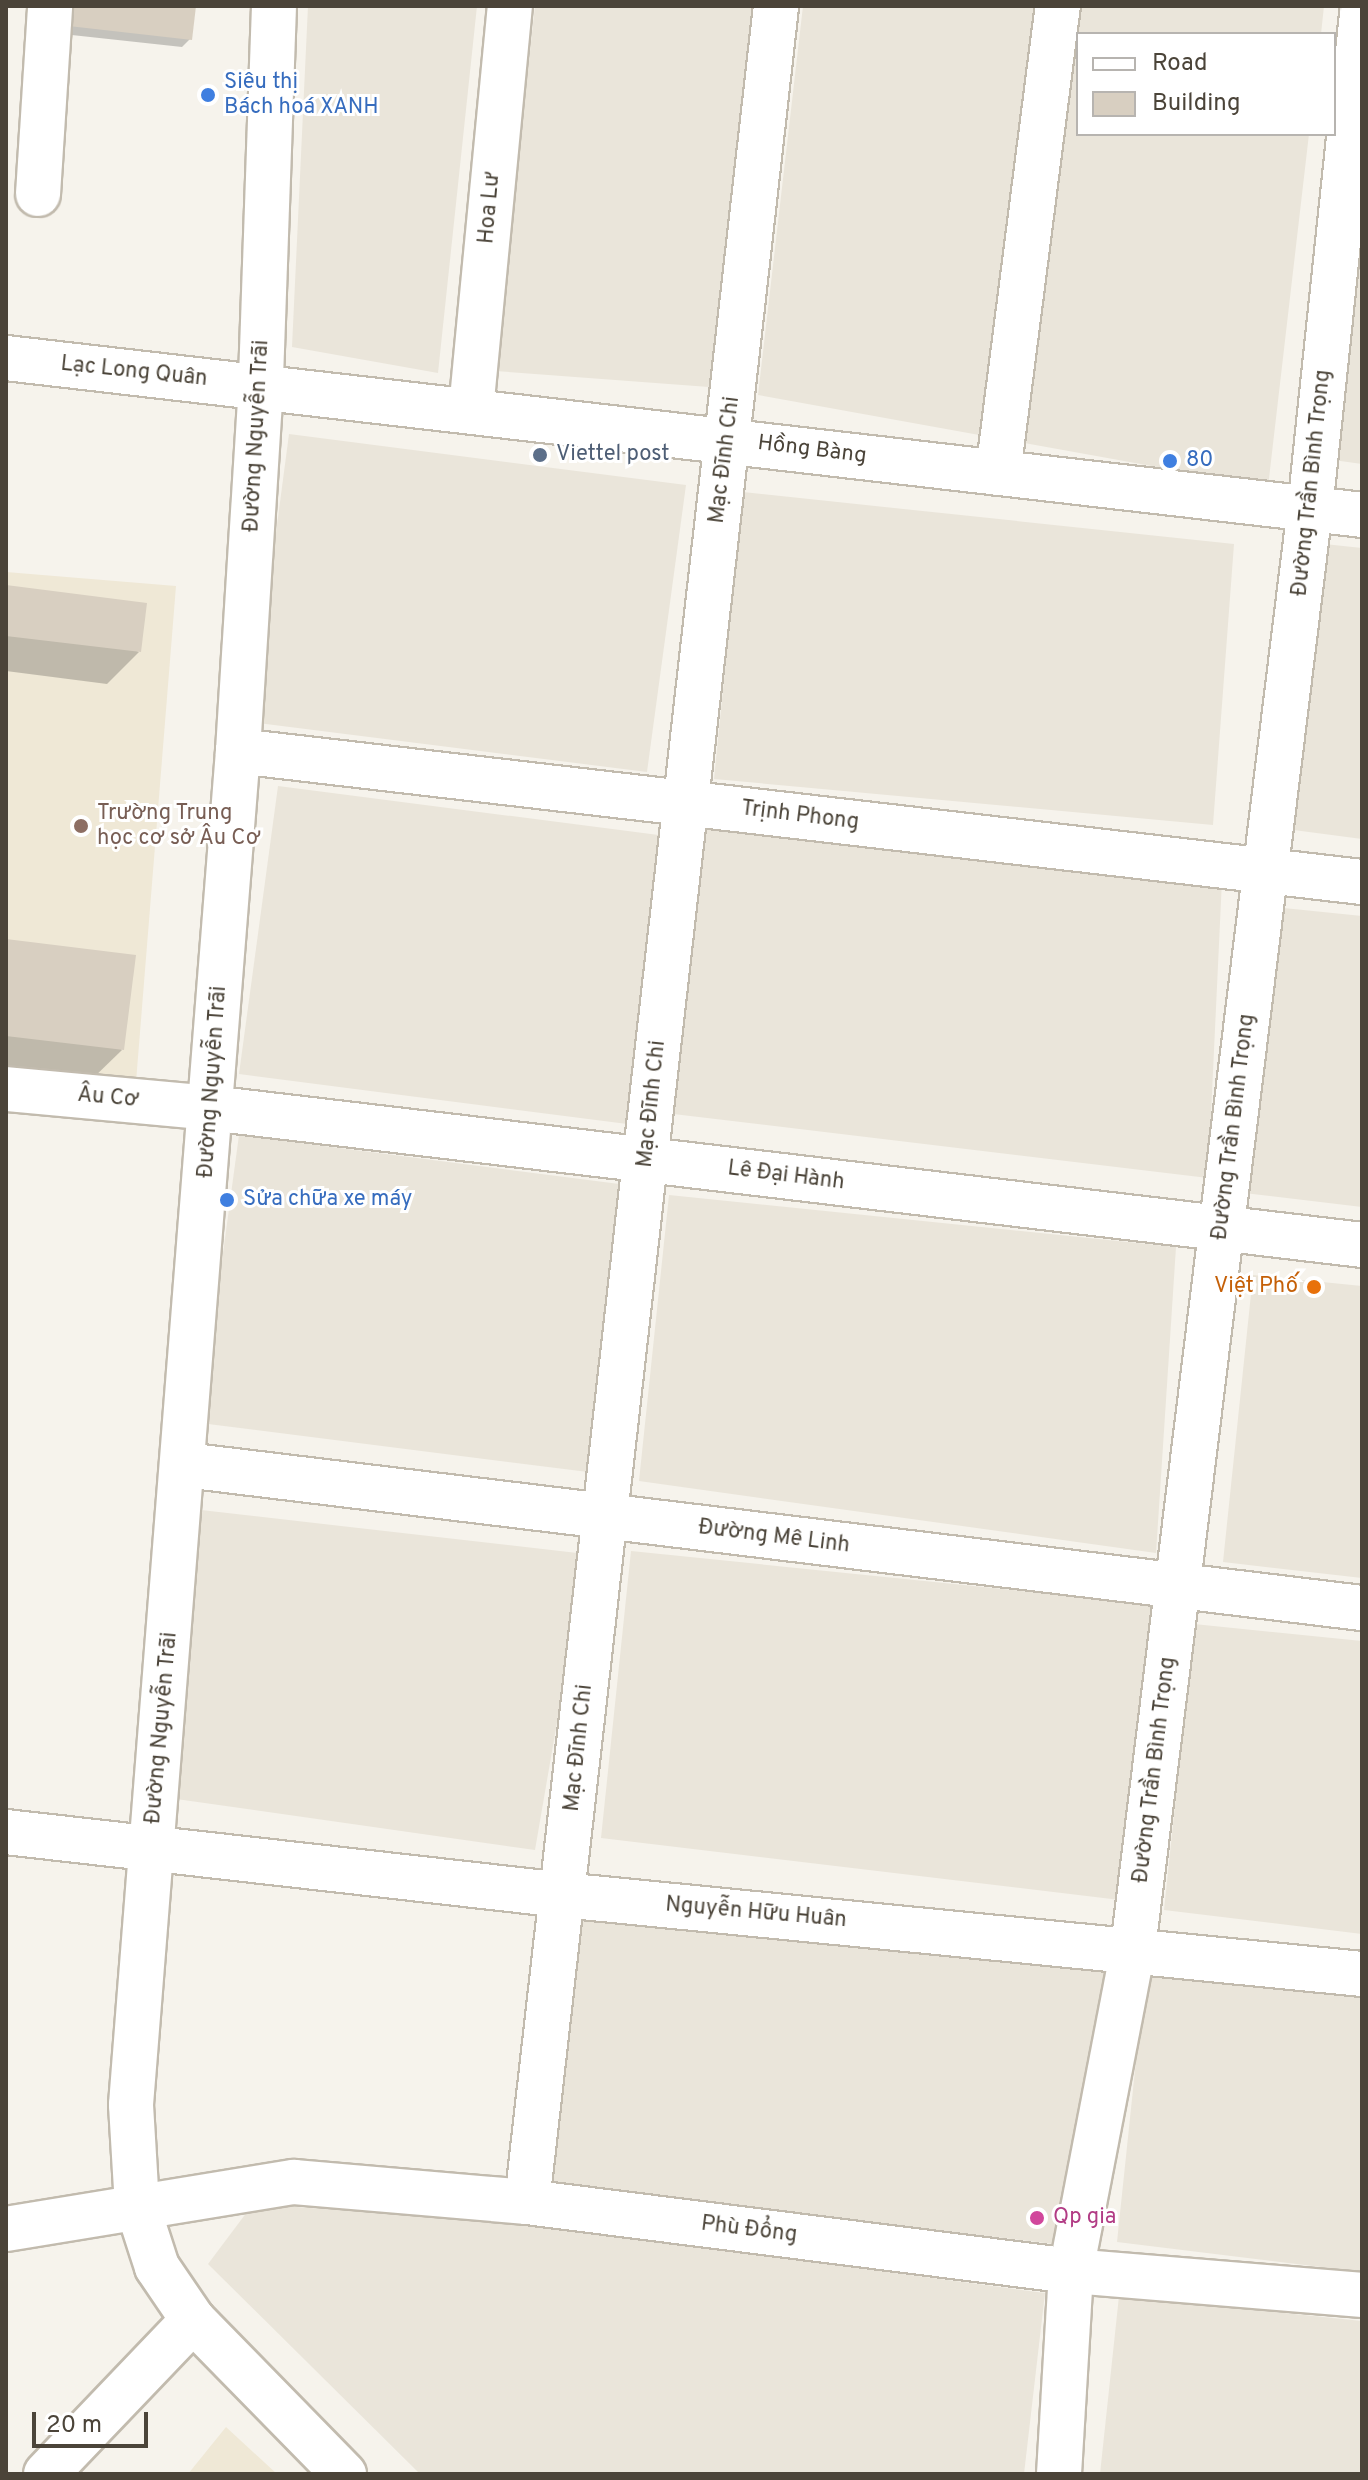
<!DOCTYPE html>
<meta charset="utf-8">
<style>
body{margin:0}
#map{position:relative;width:1368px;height:2480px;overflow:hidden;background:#f6f3ec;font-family:Overpass,sans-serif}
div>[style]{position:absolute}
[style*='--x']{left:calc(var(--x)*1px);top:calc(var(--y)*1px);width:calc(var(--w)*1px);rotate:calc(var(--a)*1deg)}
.residential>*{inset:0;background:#eae5da}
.education>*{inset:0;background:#efe8d6}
.shadow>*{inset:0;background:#0003}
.building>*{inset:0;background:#d8cfc1}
.roads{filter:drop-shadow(2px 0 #c2bbae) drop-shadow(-2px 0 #c2bbae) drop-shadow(0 2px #c2bbae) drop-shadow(0 -2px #c2bbae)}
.minor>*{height:44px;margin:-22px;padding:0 22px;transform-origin:22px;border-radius:22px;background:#fff}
.dots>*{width:22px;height:22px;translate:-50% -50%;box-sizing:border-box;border:4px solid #fff;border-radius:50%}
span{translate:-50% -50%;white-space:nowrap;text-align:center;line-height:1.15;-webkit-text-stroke:6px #fff;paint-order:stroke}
.shop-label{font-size:22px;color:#366cbe}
.left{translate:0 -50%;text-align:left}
.street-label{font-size:22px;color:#4b4439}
.service-label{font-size:22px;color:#4e5e75}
.education-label{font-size:22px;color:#785e54}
.food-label{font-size:22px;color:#c56008}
.right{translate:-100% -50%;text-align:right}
.hotel-label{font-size:22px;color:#b23c85}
.frame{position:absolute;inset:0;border:8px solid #4b4439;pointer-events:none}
.legend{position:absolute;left:1076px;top:32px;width:260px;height:104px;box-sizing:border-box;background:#fff;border:2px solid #b7b4b0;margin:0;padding:10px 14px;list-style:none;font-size:24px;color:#4b4439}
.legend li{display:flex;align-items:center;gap:16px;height:40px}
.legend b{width:40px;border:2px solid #b7b4b0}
.scale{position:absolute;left:32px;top:2412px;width:116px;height:36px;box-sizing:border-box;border:4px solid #4b4439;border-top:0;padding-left:10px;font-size:24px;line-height:28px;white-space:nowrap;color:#4b4439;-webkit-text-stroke:6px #fff;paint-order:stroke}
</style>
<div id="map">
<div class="residential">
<div style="clip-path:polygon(308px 6px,477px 6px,438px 373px,292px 347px)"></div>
<div style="clip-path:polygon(535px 6px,754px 6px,709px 387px,495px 371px)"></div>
<div style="clip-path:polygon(803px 6px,1324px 6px,1321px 34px,1078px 34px,1078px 134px,1309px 134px,1268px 487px,758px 395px)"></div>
<div style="clip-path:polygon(1362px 115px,1362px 464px,1319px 458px)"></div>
<div style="clip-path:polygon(289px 434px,686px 485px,647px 772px,251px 722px)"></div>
<div style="clip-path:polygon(743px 492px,1234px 544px,1213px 825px,714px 779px)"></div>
<div style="clip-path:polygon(1315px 543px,1362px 548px,1362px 839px,1286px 829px)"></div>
<div style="clip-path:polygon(278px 786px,674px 837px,635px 1125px,239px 1074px)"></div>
<div style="clip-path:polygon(695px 826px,1222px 880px,1208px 1178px,665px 1113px)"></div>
<div style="clip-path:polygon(1274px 907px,1362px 916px,1362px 1207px,1244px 1193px)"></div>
<div style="clip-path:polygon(239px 1135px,635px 1186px,596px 1473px,200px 1423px)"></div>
<div style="clip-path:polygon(669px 1195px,1176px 1247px,1156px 1553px,639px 1481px)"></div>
<div style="clip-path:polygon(1253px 1275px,1362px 1286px,1362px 1578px,1223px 1562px)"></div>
<div style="clip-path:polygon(201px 1510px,586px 1554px,535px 1850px,162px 1797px)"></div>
<div style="clip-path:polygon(631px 1551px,1159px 1605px,1145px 1903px,601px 1838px)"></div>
<div style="clip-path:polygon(1194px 1624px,1362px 1641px,1362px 1934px,1164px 1910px)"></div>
<div style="clip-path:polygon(582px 1898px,1110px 1952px,1096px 2249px,552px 2184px)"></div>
<div style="clip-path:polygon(1147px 1956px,1362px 1978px,1362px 2272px,1117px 2242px)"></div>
<div style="clip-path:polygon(253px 2204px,520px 2223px,1045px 2293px,1024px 2474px,420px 2474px,208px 2264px)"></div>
<div style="clip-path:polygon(1119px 2296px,1362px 2321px,1362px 2474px,1100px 2474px)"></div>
</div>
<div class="education">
<div style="clip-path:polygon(6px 572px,176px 586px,136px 1082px,6px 1066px)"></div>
<div style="clip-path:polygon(226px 2427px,277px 2474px,188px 2474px)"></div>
</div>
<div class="shadow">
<div style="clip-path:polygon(47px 6px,194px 6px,190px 39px,182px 47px,44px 32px)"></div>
<div style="clip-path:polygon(1362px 173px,1362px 270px,1344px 266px)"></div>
<div style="clip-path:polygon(6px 587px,139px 652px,107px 684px,6px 671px)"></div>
<div style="clip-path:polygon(6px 941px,122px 1050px,89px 1082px,6px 1072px)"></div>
</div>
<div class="building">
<div style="clip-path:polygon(53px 6px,196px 6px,192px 40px,51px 24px)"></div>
<div style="clip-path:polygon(6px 585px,147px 603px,141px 652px,6px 636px)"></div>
<div style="clip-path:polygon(6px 939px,136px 955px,124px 1050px,6px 1036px)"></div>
</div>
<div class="roads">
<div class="minor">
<div style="--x:274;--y:6;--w:379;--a:92"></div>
<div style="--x:261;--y:385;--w:367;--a:93.6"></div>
<div style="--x:238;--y:751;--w:1358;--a:94.52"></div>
<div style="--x:131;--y:2105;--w:100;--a:86.6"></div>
<div style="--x:137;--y:2205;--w:65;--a:72.1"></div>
<div style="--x:157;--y:2267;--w:64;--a:55.8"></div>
<div style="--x:193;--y:2320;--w:216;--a:45.6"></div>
<div style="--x:38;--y:194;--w:188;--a:-86.3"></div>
<div style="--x:6;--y:358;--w:1365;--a:6.6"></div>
<div style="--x:471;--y:410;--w:406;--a:-84.5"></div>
<div style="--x:998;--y:473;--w:471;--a:-82.7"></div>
<div style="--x:238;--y:751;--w:1132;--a:6.65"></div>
<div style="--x:6;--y:1089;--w:205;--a:5.3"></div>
<div style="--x:210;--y:1108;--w:1160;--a:6.78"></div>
<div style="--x:185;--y:1465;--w:1186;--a:6.93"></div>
<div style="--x:6;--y:1832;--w:560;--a:6.46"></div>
<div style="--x:562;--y:1895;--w:804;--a:5.64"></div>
<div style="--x:527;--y:2202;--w:2210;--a:-83.53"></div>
<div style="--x:6;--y:2229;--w:292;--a:-9.3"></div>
<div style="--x:294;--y:2182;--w:234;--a:4.9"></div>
<div style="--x:527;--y:2202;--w:548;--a:7.23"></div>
<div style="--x:1071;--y:2271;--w:292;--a:4.7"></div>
<div style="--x:46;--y:2474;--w:213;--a:-46.3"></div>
<div style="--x:1059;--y:2474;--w:203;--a:-86.6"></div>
<div style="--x:1071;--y:2271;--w:329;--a:-79.1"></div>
<div style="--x:1133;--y:1948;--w:1450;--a:-82.99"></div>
<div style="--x:1310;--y:509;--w:498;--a:-84"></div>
</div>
</div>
<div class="dots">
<div style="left:208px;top:95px;background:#3f7fe0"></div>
<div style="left:540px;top:455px;background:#5c6f8a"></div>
<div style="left:1170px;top:461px;background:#3f7fe0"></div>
<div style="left:81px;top:826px;background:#8d6e63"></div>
<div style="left:227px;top:1200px;background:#3f7fe0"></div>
<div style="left:1314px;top:1287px;background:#e8710a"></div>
<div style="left:1037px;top:2218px;background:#d1479c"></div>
</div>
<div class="shop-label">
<span class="left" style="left:224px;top:95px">Siêu thị<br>Bách hoá XANH</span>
<span class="left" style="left:1186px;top:461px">80</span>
<span class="left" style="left:243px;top:1200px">Sửa chữa xe máy</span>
</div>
<div class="street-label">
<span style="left:490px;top:208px;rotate:-85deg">Hoa Lư</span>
<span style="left:134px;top:372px;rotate:6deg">Lạc Long Quân</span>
<span style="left:257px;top:436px;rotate:-87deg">Đường Nguyễn Trãi</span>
<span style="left:812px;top:450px;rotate:7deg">Hồng Bàng</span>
<span style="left:725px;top:460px;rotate:-83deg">Mạc Đĩnh Chi</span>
<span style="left:1312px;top:483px;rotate:-84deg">Đường Trần Bình Trọng</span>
<span style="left:800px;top:816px;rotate:7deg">Trịnh Phong</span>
<span style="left:213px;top:1082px;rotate:-86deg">Đường Nguyễn Trãi</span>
<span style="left:108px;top:1098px;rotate:5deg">Âu Cơ</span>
<span style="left:652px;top:1104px;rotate:-84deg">Mạc Đĩnh Chi</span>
<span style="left:1234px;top:1127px;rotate:-83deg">Đường Trần Bình Trọng</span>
<span style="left:786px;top:1176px;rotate:7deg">Lê Đại Hành</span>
<span style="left:774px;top:1537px;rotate:7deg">Đường Mê Linh</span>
<span style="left:162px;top:1728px;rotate:-85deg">Đường Nguyễn Trãi</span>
<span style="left:579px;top:1748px;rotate:-84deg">Mạc Đĩnh Chi</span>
<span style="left:1155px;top:1770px;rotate:-83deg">Đường Trần Bình Trọng</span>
<span style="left:756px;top:1913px;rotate:5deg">Nguyễn Hữu Huân</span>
<span style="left:749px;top:2230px;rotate:7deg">Phù Đổng</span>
</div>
<div class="service-label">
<span class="left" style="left:556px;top:455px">Viettel post</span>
</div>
<div class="education-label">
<span class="left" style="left:97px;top:826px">Trường Trung<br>học cơ sở Âu Cơ</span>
</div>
<div class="food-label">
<span class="right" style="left:1298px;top:1287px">Việt Phố</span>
</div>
<div class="hotel-label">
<span class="left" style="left:1053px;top:2218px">Qp gia</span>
</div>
<div class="frame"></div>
<ul class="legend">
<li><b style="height:10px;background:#fff"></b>Road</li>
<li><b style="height:22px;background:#d8cfc1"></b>Building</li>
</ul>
<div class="scale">20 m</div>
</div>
